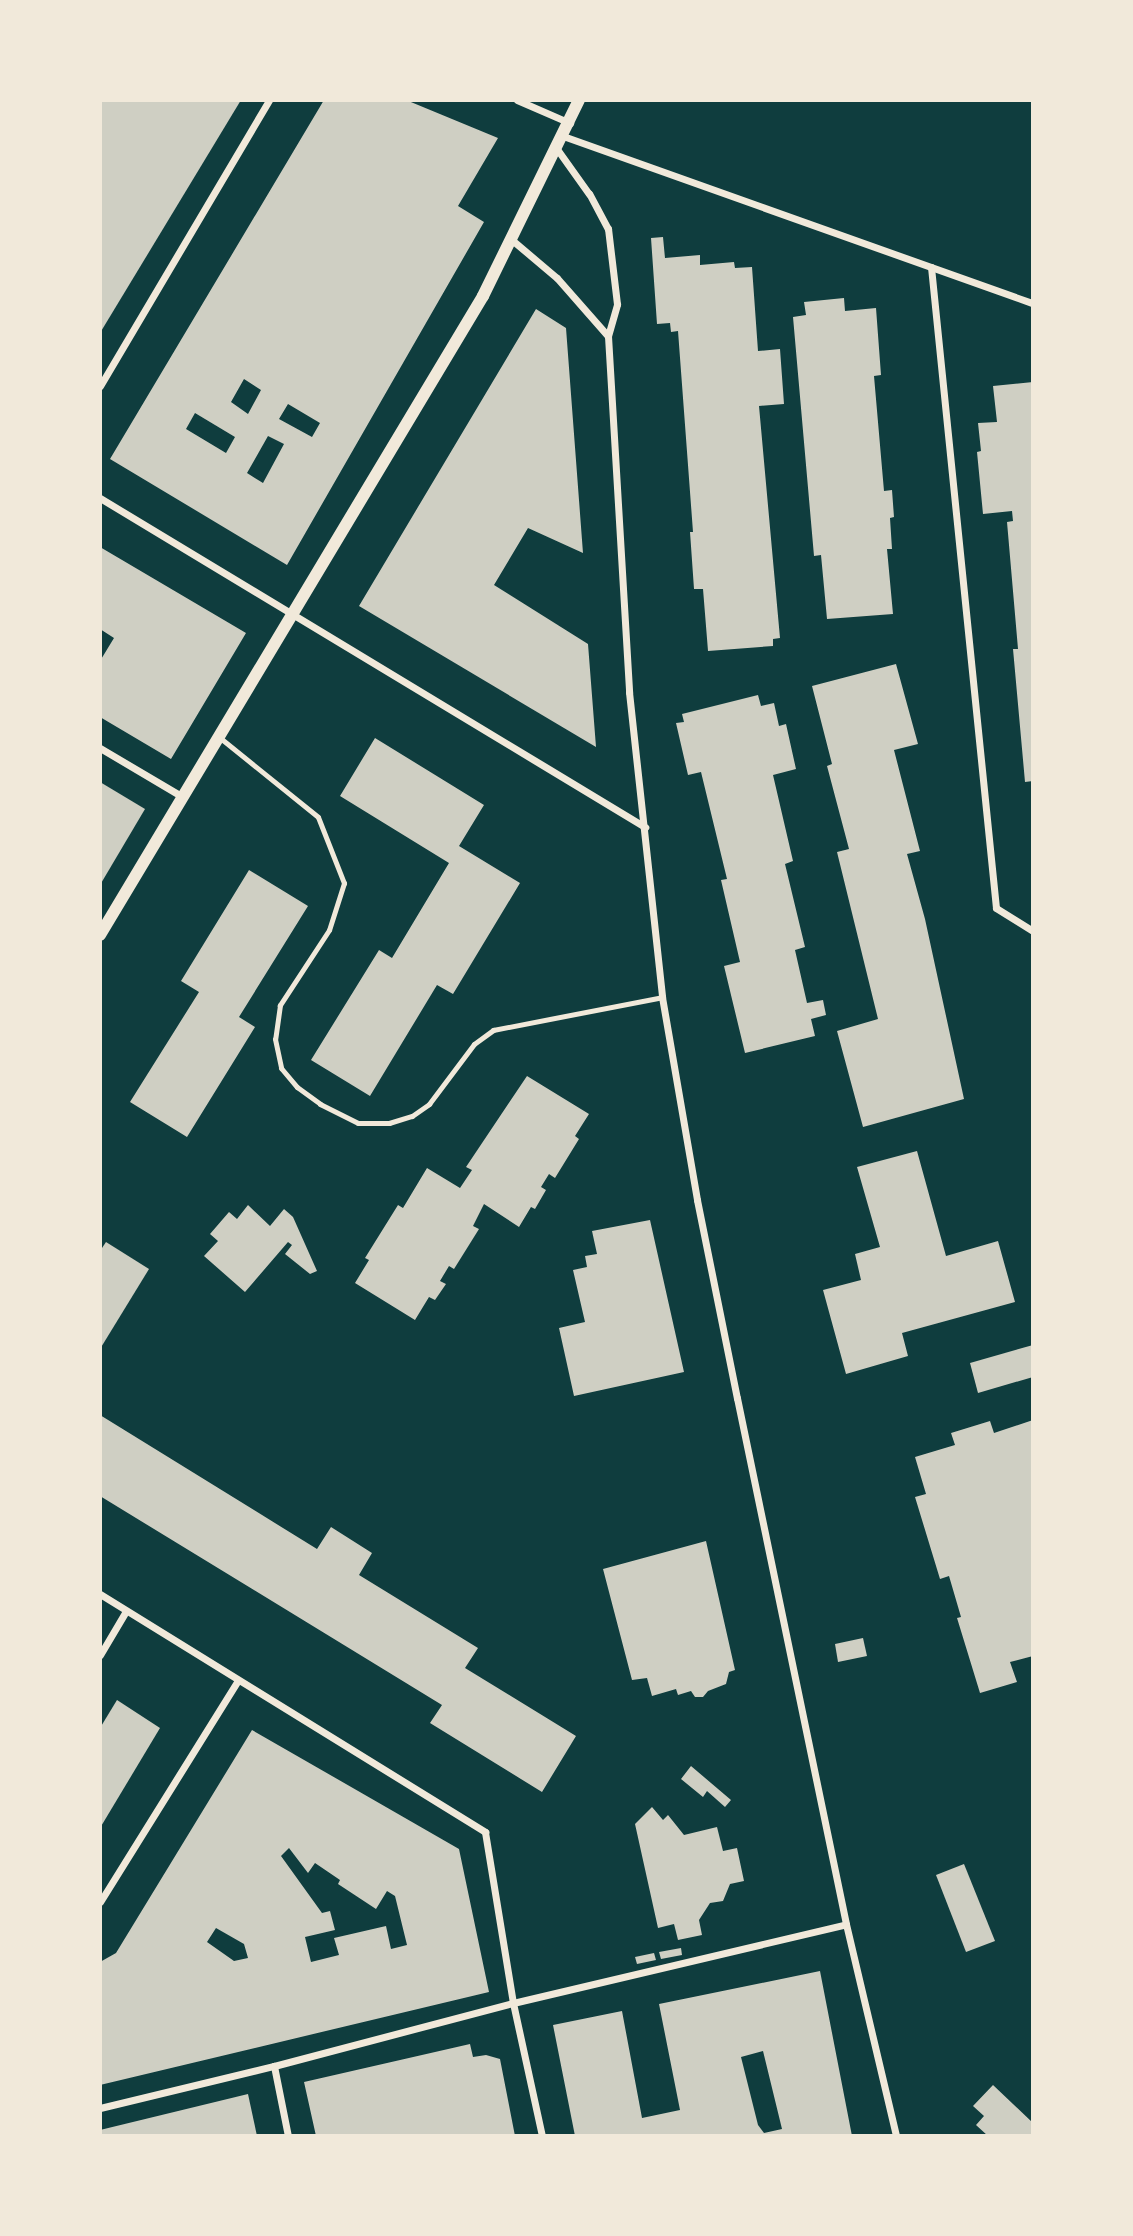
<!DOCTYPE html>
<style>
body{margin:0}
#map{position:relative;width:1133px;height:2236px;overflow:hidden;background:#0f3d3e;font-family:"Work Sans",sans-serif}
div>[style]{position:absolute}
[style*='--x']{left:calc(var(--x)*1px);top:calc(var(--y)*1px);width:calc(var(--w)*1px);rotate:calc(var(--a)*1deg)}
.building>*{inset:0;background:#cfcfc3}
.service>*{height:5px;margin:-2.5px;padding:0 2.5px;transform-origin:2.5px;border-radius:2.5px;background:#f1e9da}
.minor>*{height:7px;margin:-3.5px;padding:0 3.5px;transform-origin:3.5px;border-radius:3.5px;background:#f1e9da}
.tertiary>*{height:12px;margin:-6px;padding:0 6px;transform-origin:6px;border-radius:6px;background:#f1e9da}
span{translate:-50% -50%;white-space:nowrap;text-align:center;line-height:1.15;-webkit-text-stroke:6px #f1e9da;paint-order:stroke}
.frame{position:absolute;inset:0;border:102px solid #f1e9da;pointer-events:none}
</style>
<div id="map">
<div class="building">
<div style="clip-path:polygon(100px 100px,241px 100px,100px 333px)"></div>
<div style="clip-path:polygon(evenodd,324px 100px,406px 100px,498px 138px,458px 206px,484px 222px,287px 565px,110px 459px,324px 100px,244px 379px,261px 390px,248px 414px,231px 402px,244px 379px,324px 100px,288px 404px,320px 423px,312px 437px,279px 419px,288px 404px,324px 100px,195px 413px,235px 437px,226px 453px,186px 429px,195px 413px,324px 100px,268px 436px,284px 444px,263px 483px,247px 473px,268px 436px)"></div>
<div style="clip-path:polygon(663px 237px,665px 258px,700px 255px,700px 265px,734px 262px,735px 268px,752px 267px,758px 351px,780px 349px,784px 404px,759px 406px,780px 638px,773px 639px,773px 646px,708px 651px,703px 589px,694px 589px,690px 532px,693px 532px,678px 331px,671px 332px,670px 323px,657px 324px,651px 238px)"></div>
<div style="clip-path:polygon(844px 298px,845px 311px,876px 308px,881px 375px,874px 376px,884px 491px,892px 490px,894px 517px,890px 518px,892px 549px,887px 549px,893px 614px,827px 619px,821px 555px,814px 556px,793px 317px,806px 315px,804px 302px)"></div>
<div style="clip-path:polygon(536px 309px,566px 328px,583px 553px,528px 528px,494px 585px,588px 644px,596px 747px,359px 606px)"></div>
<div style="clip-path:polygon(1033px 382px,1033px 781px,1025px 782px,1013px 649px,1018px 649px,1007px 522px,1013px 521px,1012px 511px,983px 514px,977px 452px,981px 451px,978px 423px,997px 422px,993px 386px)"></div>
<div style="clip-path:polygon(100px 547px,246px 633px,171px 759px,100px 717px,100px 661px,114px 638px,100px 629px)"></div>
<div style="clip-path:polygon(896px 664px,918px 744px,894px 750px,920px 851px,907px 854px,925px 919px,964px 1099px,863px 1127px,837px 1031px,878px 1019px,837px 852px,849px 849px,827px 766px,832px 764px,812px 686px)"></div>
<div style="clip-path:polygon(758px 695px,761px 706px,774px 703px,779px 726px,786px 724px,796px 769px,773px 775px,793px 861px,785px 864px,805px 947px,795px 950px,807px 1003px,823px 1000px,826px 1015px,811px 1019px,815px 1036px,745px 1053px,724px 966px,740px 962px,721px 880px,727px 879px,701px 772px,688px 775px,676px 723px,684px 722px,682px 714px)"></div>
<div style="clip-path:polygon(375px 738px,484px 805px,459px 846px,520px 883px,453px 994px,437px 985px,370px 1096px,311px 1060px,379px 950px,392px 958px,449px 863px,340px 796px)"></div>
<div style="clip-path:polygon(100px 782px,145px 809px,100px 885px)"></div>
<div style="clip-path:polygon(249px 870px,308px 906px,239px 1017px,255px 1027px,187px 1137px,130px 1102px,199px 992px,181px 981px)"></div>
<div style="clip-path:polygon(527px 1076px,589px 1114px,575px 1136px,579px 1139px,555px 1178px,549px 1174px,541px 1187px,546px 1190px,535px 1209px,531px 1207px,519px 1227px,484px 1204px,473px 1226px,479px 1229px,454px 1269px,449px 1266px,440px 1281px,446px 1284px,435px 1300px,429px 1297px,415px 1320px,355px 1283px,369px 1260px,365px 1258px,398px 1205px,403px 1208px,427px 1168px,460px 1188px,472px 1170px,466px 1167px)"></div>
<div style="clip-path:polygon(917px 1151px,946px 1256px,998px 1241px,1015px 1302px,902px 1333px,908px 1356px,846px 1374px,823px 1290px,861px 1280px,855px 1254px,880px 1247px,857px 1167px)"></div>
<div style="clip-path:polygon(248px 1205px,270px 1226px,284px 1209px,293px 1217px,317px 1271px,310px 1274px,285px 1254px,292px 1245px,288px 1242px,245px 1292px,204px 1256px,218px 1241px,210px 1234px,229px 1212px,237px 1219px)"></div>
<div style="clip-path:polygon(650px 1220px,684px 1372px,574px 1396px,559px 1328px,585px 1322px,573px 1270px,587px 1267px,585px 1256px,597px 1254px,592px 1231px)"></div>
<div style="clip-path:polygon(106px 1242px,149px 1269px,100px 1349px,100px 1251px)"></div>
<div style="clip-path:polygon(1033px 1345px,1033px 1377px,978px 1393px,970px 1363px)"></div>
<div style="clip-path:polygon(100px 1415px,317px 1549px,331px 1527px,372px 1553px,359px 1575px,478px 1648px,465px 1668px,576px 1736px,542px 1792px,430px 1723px,442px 1705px,100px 1496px)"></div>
<div style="clip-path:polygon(1033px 1420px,1033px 1656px,1010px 1662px,1017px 1682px,980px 1693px,957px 1618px,961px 1617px,949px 1576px,940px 1579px,915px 1497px,926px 1494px,915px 1457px,955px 1445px,951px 1433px,990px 1421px,994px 1433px)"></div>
<div style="clip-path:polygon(706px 1541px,735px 1670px,729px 1672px,726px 1684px,708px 1691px,703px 1697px,695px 1697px,691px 1691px,678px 1695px,676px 1689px,652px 1696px,647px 1678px,632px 1680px,603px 1569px)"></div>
<div style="clip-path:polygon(863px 1638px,867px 1656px,838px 1662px,835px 1644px)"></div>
<div style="clip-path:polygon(117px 1700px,160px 1728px,100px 1828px,100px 1728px)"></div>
<div style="clip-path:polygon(evenodd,252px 1730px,459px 1849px,489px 1992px,100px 2085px,100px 1962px,116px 1953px,252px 1730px,289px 1848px,308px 1873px,315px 1863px,340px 1880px,338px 1884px,376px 1909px,387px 1891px,395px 1896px,407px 1945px,391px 1949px,386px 1926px,334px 1938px,339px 1955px,311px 1962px,305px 1937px,335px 1930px,330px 1911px,322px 1913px,281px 1856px,289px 1848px,252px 1730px,216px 1928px,244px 1944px,248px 1958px,234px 1961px,207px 1942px,216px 1928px)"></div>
<div style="clip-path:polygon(691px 1766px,731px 1800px,725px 1807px,707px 1791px,703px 1797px,681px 1779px)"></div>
<div style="clip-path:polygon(652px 1807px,663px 1820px,668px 1815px,684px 1835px,717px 1827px,723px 1851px,737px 1848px,744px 1881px,730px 1884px,723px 1901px,710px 1903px,699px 1920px,702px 1935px,678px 1940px,674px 1924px,658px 1928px,635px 1824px)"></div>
<div style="clip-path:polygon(964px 1864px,995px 1941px,966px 1952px,936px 1875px)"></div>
<div style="clip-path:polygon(681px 1948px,682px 1955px,661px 1959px,659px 1952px)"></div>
<div style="clip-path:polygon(654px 1953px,656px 1960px,637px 1964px,635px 1957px)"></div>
<div style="clip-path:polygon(evenodd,820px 1971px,852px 2136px,575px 2136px,553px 2025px,622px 2011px,642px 2118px,680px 2110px,659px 2004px,820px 1971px,763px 2051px,782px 2129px,764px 2133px,758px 2125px,741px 2057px,763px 2051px)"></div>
<div style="clip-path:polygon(470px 2044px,473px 2057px,486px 2055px,500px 2059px,515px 2136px,316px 2136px,304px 2082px)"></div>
<div style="clip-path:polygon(993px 2085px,1033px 2123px,1033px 2136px,988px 2136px,976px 2125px,984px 2116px,973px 2106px)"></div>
<div style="clip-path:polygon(248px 2094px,257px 2136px,100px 2136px,100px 2130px)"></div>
</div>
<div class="service">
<div style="--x:219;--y:737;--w:127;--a:38.9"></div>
<div style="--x:318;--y:817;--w:71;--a:68.5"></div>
<div style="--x:344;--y:883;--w:49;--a:107.7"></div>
<div style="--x:329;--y:930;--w:90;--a:123.2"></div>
<div style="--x:280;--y:1005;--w:34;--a:98"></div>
<div style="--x:275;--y:1039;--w:30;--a:78"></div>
<div style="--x:281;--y:1068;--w:25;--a:50"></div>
<div style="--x:297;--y:1087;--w:29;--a:36"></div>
<div style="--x:320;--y:1104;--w:42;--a:26.6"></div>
<div style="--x:358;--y:1123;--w:31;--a:0"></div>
<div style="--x:389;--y:1123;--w:24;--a:-17"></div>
<div style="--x:412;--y:1116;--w:21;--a:-35"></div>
<div style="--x:429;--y:1104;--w:75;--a:-53.1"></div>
<div style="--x:474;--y:1044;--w:24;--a:-36"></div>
<div style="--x:493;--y:1030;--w:172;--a:-11"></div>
</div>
<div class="minor">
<div style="--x:517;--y:100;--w:58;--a:23.5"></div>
<div style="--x:563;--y:136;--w:499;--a:19.6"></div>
<div style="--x:512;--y:240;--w:59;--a:40.2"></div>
<div style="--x:557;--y:278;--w:77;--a:48.7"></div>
<div style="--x:608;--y:336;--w:33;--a:-74"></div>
<div style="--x:617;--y:304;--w:76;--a:-96.8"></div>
<div style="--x:608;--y:229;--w:40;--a:-118"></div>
<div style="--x:589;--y:194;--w:55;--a:-125.4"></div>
<div style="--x:931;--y:267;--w:644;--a:84.21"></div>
<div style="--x:996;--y:908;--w:44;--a:31.9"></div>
<div style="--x:608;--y:336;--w:357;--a:86.6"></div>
<div style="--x:629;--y:692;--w:307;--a:83.8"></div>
<div style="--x:662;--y:997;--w:206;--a:80.2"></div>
<div style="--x:697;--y:1200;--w:202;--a:78.6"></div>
<div style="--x:737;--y:1398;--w:537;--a:78.29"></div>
<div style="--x:846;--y:1924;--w:218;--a:76.7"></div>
<div style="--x:100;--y:386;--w:332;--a:-59.4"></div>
<div style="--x:100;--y:498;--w:637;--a:31.12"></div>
<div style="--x:100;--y:748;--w:96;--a:30.6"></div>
<div style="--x:100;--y:1594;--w:453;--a:31.7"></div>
<div style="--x:485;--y:1832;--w:173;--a:80.7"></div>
<div style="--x:513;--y:2003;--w:136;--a:77.7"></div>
<div style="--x:100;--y:1655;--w:51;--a:-59.4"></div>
<div style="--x:100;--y:1902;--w:259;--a:-58.1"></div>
<div style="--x:274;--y:2066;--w:71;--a:78.7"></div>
<div style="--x:100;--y:2108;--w:179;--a:-13.6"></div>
<div style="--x:274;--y:2066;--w:247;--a:-14.8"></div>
<div style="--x:513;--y:2003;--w:342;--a:-13.3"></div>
</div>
<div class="tertiary">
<div style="--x:100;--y:935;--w:745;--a:-59.06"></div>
<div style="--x:483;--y:296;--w:218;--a:-63.9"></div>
</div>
<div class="frame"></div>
</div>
